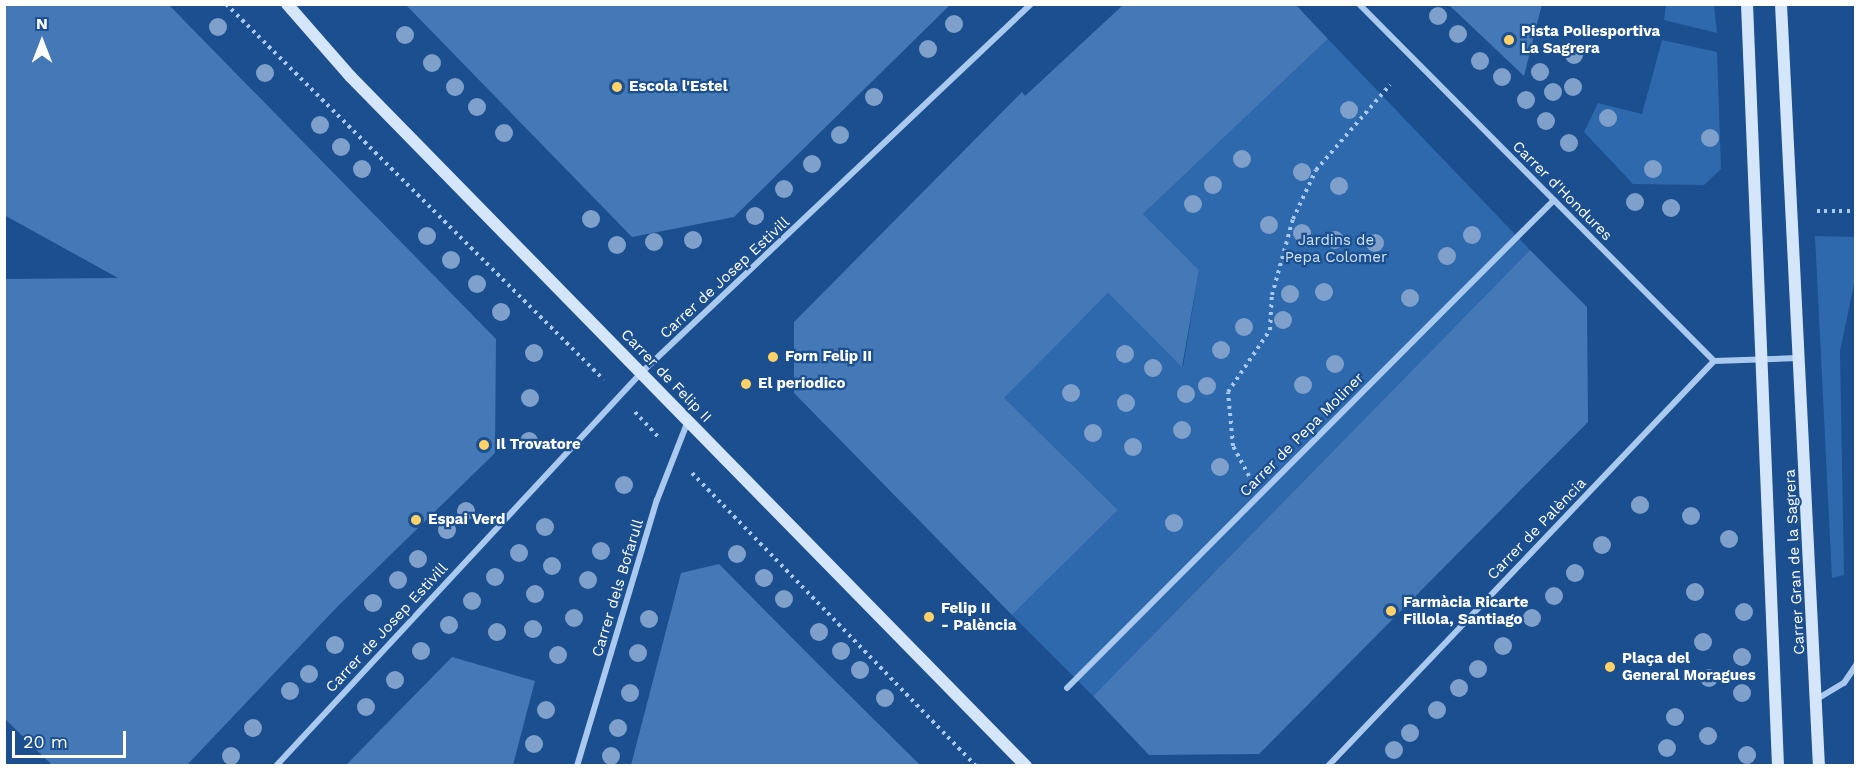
<!DOCTYPE html>
<meta charset="utf-8">
<style>
body{margin:0}
#map{position:relative;width:1860px;height:770px;overflow:hidden;background:#1b4f8f;font-family:"Work Sans",sans-serif}
div>[style]{position:absolute}
[style*='--x']{left:calc(var(--x)*1px);top:calc(var(--y)*1px);width:calc(var(--w)*1px);rotate:calc(var(--a)*1deg)}
.green>*{inset:0;background:#2e69ad}
.building>*{inset:0;background:#4478b7}
.path>*{height:4px;margin-top:-2px;transform-origin:0;background:repeating-linear-gradient(90deg,#a9c9ee 0 3px,transparent 0 7.5px)}
.street>*{height:6px;margin:-3px;padding:0 3px;transform-origin:3px;border-radius:3px;background:#a9c9ee}
.secondary>*{height:12px;margin:-6px;padding:0 6px;transform-origin:6px;border-radius:6px;background:#d6e6fa}
.trees>*{width:18px;height:18px;margin:-9px;border-radius:50%;background:#7ea0ca}
.dots>*{width:16px;height:16px;translate:-50% -50%;box-sizing:border-box;border:3px solid #1b4f8f;border-radius:50%}
span{translate:-50% -50%;white-space:nowrap;text-align:center;line-height:1.15;-webkit-text-stroke:4.5px #1b4f8f;paint-order:stroke}
.poi-label{font-size:15px;color:#fff;font-weight:700}
.left{translate:0 -50%;text-align:left}
.street-label{font-size:15px;color:#fff}
.park-label{font-size:15px;color:#cfe3fa}
.frame{position:absolute;inset:0;border:6px solid #fff;pointer-events:none}
.north{position:absolute;left:12px;top:12px;width:60px;height:60px;-webkit-text-stroke:4px #1b4f8f;paint-order:stroke;rotate:0deg;font-size:16px;font-weight:700;line-height:24px;text-align:center;color:#fff}
.north::after{content:'';display:block;margin:auto;width:21px;height:27px;background:#fff;clip-path:polygon(50% 0,100% 100%,50% 72%,0 100%)}
.scale{position:absolute;left:12px;top:731px;width:114px;height:27px;box-sizing:border-box;border:3px solid #fff;border-top:0;padding-left:8px;font-size:18px;line-height:21px;white-space:nowrap;color:#fff;-webkit-text-stroke:4px #1b4f8f;paint-order:stroke}
</style>
<div id="map">
<div class="green">
<div style="clip-path:polygon(1666px 5px,1714px 5px,1717px 33px,1664px 20px)"></div>
<div style="clip-path:polygon(1328px 39px,1530px 250px,1093px 696px,1012px 615px,1118px 510px,1003px 398px,1108px 293px,1183px 367px,1199px 270px,1143px 214px)"></div>
<div style="clip-path:polygon(1662px 40px,1717px 52px,1721px 169px,1704px 185px,1633px 184px,1584px 132px,1598px 103px,1642px 114px)"></div>
<div style="clip-path:polygon(1815px 236px,1855px 237px,1855px 279px,1840px 351px,1844px 575px,1832px 578px)"></div>
</div>
<div class="building">
<div style="clip-path:polygon(4px 4px,168px 4px,496px 339px,495px 453px,338px 606px,187px 765px,52px 765px,4px 718px,4px 279px,118px 278px,4px 215px)"></div>
<div style="clip-path:polygon(405px 4px,951px 4px,734px 217px,632px 237px)"></div>
<div style="clip-path:polygon(1124px 4px,1295px 4px,1328px 39px,1143px 214px,1199px 270px,1182px 367px,1108px 293px,1004px 398px,1118px 510px,1012px 615px,794px 393px,794px 322px,1022px 92px,1025px 96px)"></div>
<div style="clip-path:polygon(1448px 4px,1542px 4px,1524px 76px)"></div>
<div style="clip-path:polygon(1530px 250px,1587px 307px,1588px 422px,1259px 754px,1149px 755px,1093px 696px)"></div>
<div style="clip-path:polygon(719px 564px,818px 664px,920px 765px,631px 765px,681px 573px)"></div>
<div style="clip-path:polygon(452px 657px,535px 681px,513px 765px,346px 765px)"></div>
</div>
<div class="path">
<div style="--x:226;--y:4;--w:533;--a:44.85"></div>
<div style="--x:1817;--y:211;--w:39;--a:0"></div>
<div style="--x:635;--y:412;--w:34;--a:47"></div>
<div style="--x:692;--y:473;--w:408;--a:45.9"></div>
<div style="--x:1249;--y:476;--w:34;--a:-118"></div>
<div style="--x:1233;--y:446;--w:54;--a:-95.3"></div>
<div style="--x:1228;--y:392;--w:75;--a:-55.9"></div>
<div style="--x:1270;--y:330;--w:35;--a:-87"></div>
<div style="--x:1272;--y:295;--w:79;--a:-74.6"></div>
<div style="--x:1293;--y:219;--w:54;--a:-64.9"></div>
<div style="--x:1316;--y:170;--w:113;--a:-49"></div>
</div>
<div class="street">
<div style="--x:1359;--y:4;--w:503;--a:45.16"></div>
<div style="--x:1714;--y:361;--w:84;--a:-2"></div>
<div style="--x:1067;--y:688;--w:689;--a:-45.06"></div>
<div style="--x:1817;--y:699;--w:31;--a:-31"></div>
<div style="--x:1844;--y:683;--w:22;--a:-56"></div>
<div style="--x:276;--y:766;--w:538;--a:-47.11"></div>
<div style="--x:642;--y:372;--w:535;--a:-43.41"></div>
<div style="--x:577;--y:766;--w:278;--a:-73.3"></div>
<div style="--x:657;--y:500;--w:85;--a:-68.6"></div>
<div style="--x:1328;--y:766;--w:559;--a:-46.38"></div>
</div>
<div class="secondary">
<div style="--x:287;--y:4;--w:96;--a:48.8"></div>
<div style="--x:350;--y:76;--w:966;--a:45.59"></div>
<div style="--x:1747;--y:4;--w:763;--a:87.67"></div>
<div style="--x:1781;--y:4;--w:763;--a:87.15"></div>
</div>
<div class="trees">
<div style="left:1438px;top:16px"></div>
<div style="left:954px;top:24px"></div>
<div style="left:218px;top:27px"></div>
<div style="left:1458px;top:34px"></div>
<div style="left:405px;top:35px"></div>
<div style="left:928px;top:49px"></div>
<div style="left:1574px;top:55px"></div>
<div style="left:1480px;top:61px"></div>
<div style="left:432px;top:63px"></div>
<div style="left:1540px;top:72px"></div>
<div style="left:265px;top:73px"></div>
<div style="left:1502px;top:77px"></div>
<div style="left:455px;top:87px"></div>
<div style="left:1573px;top:87px"></div>
<div style="left:1553px;top:92px"></div>
<div style="left:874px;top:97px"></div>
<div style="left:1526px;top:100px"></div>
<div style="left:477px;top:107px"></div>
<div style="left:1349px;top:110px"></div>
<div style="left:1608px;top:118px"></div>
<div style="left:1546px;top:121px"></div>
<div style="left:320px;top:125px"></div>
<div style="left:504px;top:133px"></div>
<div style="left:840px;top:135px"></div>
<div style="left:1710px;top:138px"></div>
<div style="left:1569px;top:143px"></div>
<div style="left:341px;top:147px"></div>
<div style="left:1242px;top:159px"></div>
<div style="left:812px;top:164px"></div>
<div style="left:362px;top:169px"></div>
<div style="left:1653px;top:169px"></div>
<div style="left:1302px;top:172px"></div>
<div style="left:1213px;top:185px"></div>
<div style="left:1339px;top:186px"></div>
<div style="left:784px;top:189px"></div>
<div style="left:1635px;top:202px"></div>
<div style="left:1193px;top:204px"></div>
<div style="left:1671px;top:208px"></div>
<div style="left:755px;top:216px"></div>
<div style="left:591px;top:219px"></div>
<div style="left:1269px;top:225px"></div>
<div style="left:1302px;top:233px"></div>
<div style="left:1472px;top:235px"></div>
<div style="left:427px;top:236px"></div>
<div style="left:693px;top:240px"></div>
<div style="left:1335px;top:240px"></div>
<div style="left:654px;top:242px"></div>
<div style="left:1375px;top:243px"></div>
<div style="left:617px;top:245px"></div>
<div style="left:1447px;top:256px"></div>
<div style="left:451px;top:260px"></div>
<div style="left:477px;top:284px"></div>
<div style="left:1324px;top:292px"></div>
<div style="left:1290px;top:294px"></div>
<div style="left:1410px;top:298px"></div>
<div style="left:501px;top:312px"></div>
<div style="left:1283px;top:320px"></div>
<div style="left:1244px;top:327px"></div>
<div style="left:1221px;top:350px"></div>
<div style="left:534px;top:353px"></div>
<div style="left:1125px;top:354px"></div>
<div style="left:1335px;top:364px"></div>
<div style="left:1153px;top:368px"></div>
<div style="left:1303px;top:385px"></div>
<div style="left:1207px;top:386px"></div>
<div style="left:1071px;top:393px"></div>
<div style="left:1186px;top:394px"></div>
<div style="left:530px;top:398px"></div>
<div style="left:1126px;top:403px"></div>
<div style="left:1182px;top:430px"></div>
<div style="left:1093px;top:433px"></div>
<div style="left:529px;top:441px"></div>
<div style="left:1133px;top:447px"></div>
<div style="left:1220px;top:467px"></div>
<div style="left:624px;top:485px"></div>
<div style="left:1640px;top:505px"></div>
<div style="left:466px;top:511px"></div>
<div style="left:1691px;top:516px"></div>
<div style="left:1174px;top:523px"></div>
<div style="left:545px;top:527px"></div>
<div style="left:447px;top:530px"></div>
<div style="left:1729px;top:539px"></div>
<div style="left:1602px;top:545px"></div>
<div style="left:601px;top:551px"></div>
<div style="left:519px;top:553px"></div>
<div style="left:737px;top:554px"></div>
<div style="left:418px;top:559px"></div>
<div style="left:552px;top:566px"></div>
<div style="left:1575px;top:573px"></div>
<div style="left:495px;top:577px"></div>
<div style="left:764px;top:578px"></div>
<div style="left:398px;top:580px"></div>
<div style="left:588px;top:580px"></div>
<div style="left:1695px;top:592px"></div>
<div style="left:535px;top:594px"></div>
<div style="left:1554px;top:596px"></div>
<div style="left:784px;top:599px"></div>
<div style="left:472px;top:601px"></div>
<div style="left:373px;top:603px"></div>
<div style="left:1744px;top:612px"></div>
<div style="left:574px;top:618px"></div>
<div style="left:1532px;top:618px"></div>
<div style="left:649px;top:619px"></div>
<div style="left:449px;top:625px"></div>
<div style="left:533px;top:629px"></div>
<div style="left:497px;top:632px"></div>
<div style="left:819px;top:632px"></div>
<div style="left:1703px;top:642px"></div>
<div style="left:335px;top:645px"></div>
<div style="left:1503px;top:646px"></div>
<div style="left:421px;top:651px"></div>
<div style="left:841px;top:651px"></div>
<div style="left:638px;top:653px"></div>
<div style="left:558px;top:655px"></div>
<div style="left:1742px;top:657px"></div>
<div style="left:1478px;top:669px"></div>
<div style="left:860px;top:670px"></div>
<div style="left:309px;top:674px"></div>
<div style="left:1709px;top:678px"></div>
<div style="left:395px;top:680px"></div>
<div style="left:1459px;top:688px"></div>
<div style="left:290px;top:691px"></div>
<div style="left:630px;top:693px"></div>
<div style="left:1742px;top:693px"></div>
<div style="left:885px;top:698px"></div>
<div style="left:366px;top:707px"></div>
<div style="left:546px;top:710px"></div>
<div style="left:1437px;top:710px"></div>
<div style="left:1675px;top:717px"></div>
<div style="left:253px;top:728px"></div>
<div style="left:618px;top:728px"></div>
<div style="left:1410px;top:733px"></div>
<div style="left:1708px;top:736px"></div>
<div style="left:534px;top:744px"></div>
<div style="left:1667px;top:748px"></div>
<div style="left:1394px;top:750px"></div>
<div style="left:1747px;top:755px"></div>
<div style="left:231px;top:756px"></div>
<div style="left:611px;top:756px"></div>
</div>
<div class="dots">
<div style="left:1509px;top:40px;background:#ffd166"></div>
<div style="left:617px;top:87px;background:#ffd166"></div>
<div style="left:773px;top:357px;background:#ffd166"></div>
<div style="left:746px;top:384px;background:#ffd166"></div>
<div style="left:484px;top:445px;background:#ffd166"></div>
<div style="left:416px;top:520px;background:#ffd166"></div>
<div style="left:1391px;top:611px;background:#ffd166"></div>
<div style="left:929px;top:617px;background:#ffd166"></div>
<div style="left:1610px;top:667px;background:#ffd166"></div>
</div>
<div class="poi-label">
<span class="left" style="left:1521px;top:40px">Pista Poliesportiva<br>La Sagrera</span>
<span class="left" style="left:629px;top:87px">Escola l'Estel</span>
<span class="left" style="left:785px;top:357px">Forn Felip II</span>
<span class="left" style="left:758px;top:384px">El periodico</span>
<span class="left" style="left:496px;top:445px">Il Trovatore</span>
<span class="left" style="left:428px;top:520px">Espai Verd</span>
<span class="left" style="left:1403px;top:611px">Farmàcia Ricarte<br>Fillola, Santiago</span>
<span class="left" style="left:941px;top:617px">Felip II<br>- Palència</span>
<span class="left" style="left:1622px;top:667px">Plaça del<br>General Moragues</span>
</div>
<div class="street-label">
<span style="left:1562px;top:191px;rotate:45deg">Carrer d'Hondures</span>
<span style="left:725px;top:278px;rotate:-43deg">Carrer de Josep Estivill</span>
<span style="left:666px;top:376px;rotate:46deg">Carrer de Felip II</span>
<span style="left:1302px;top:435px;rotate:-45deg">Carrer de Pepa Moliner</span>
<span style="left:1537px;top:529px;rotate:-46deg">Carrer de Palència</span>
<span style="left:1795px;top:562px;rotate:-93deg">Carrer Gran de la Sagrera</span>
<span style="left:618px;top:588px;rotate:-73deg">Carrer dels Bofarull</span>
<span style="left:387px;top:628px;rotate:-47deg">Carrer de Josep Estivill</span>
</div>
<div class="park-label">
<span style="left:1336px;top:249px">Jardins de<br>Pepa Colomer</span>
</div>
<div class="frame"></div>
<div class="north">N</div>
<div class="scale">20 m</div>
</div>
